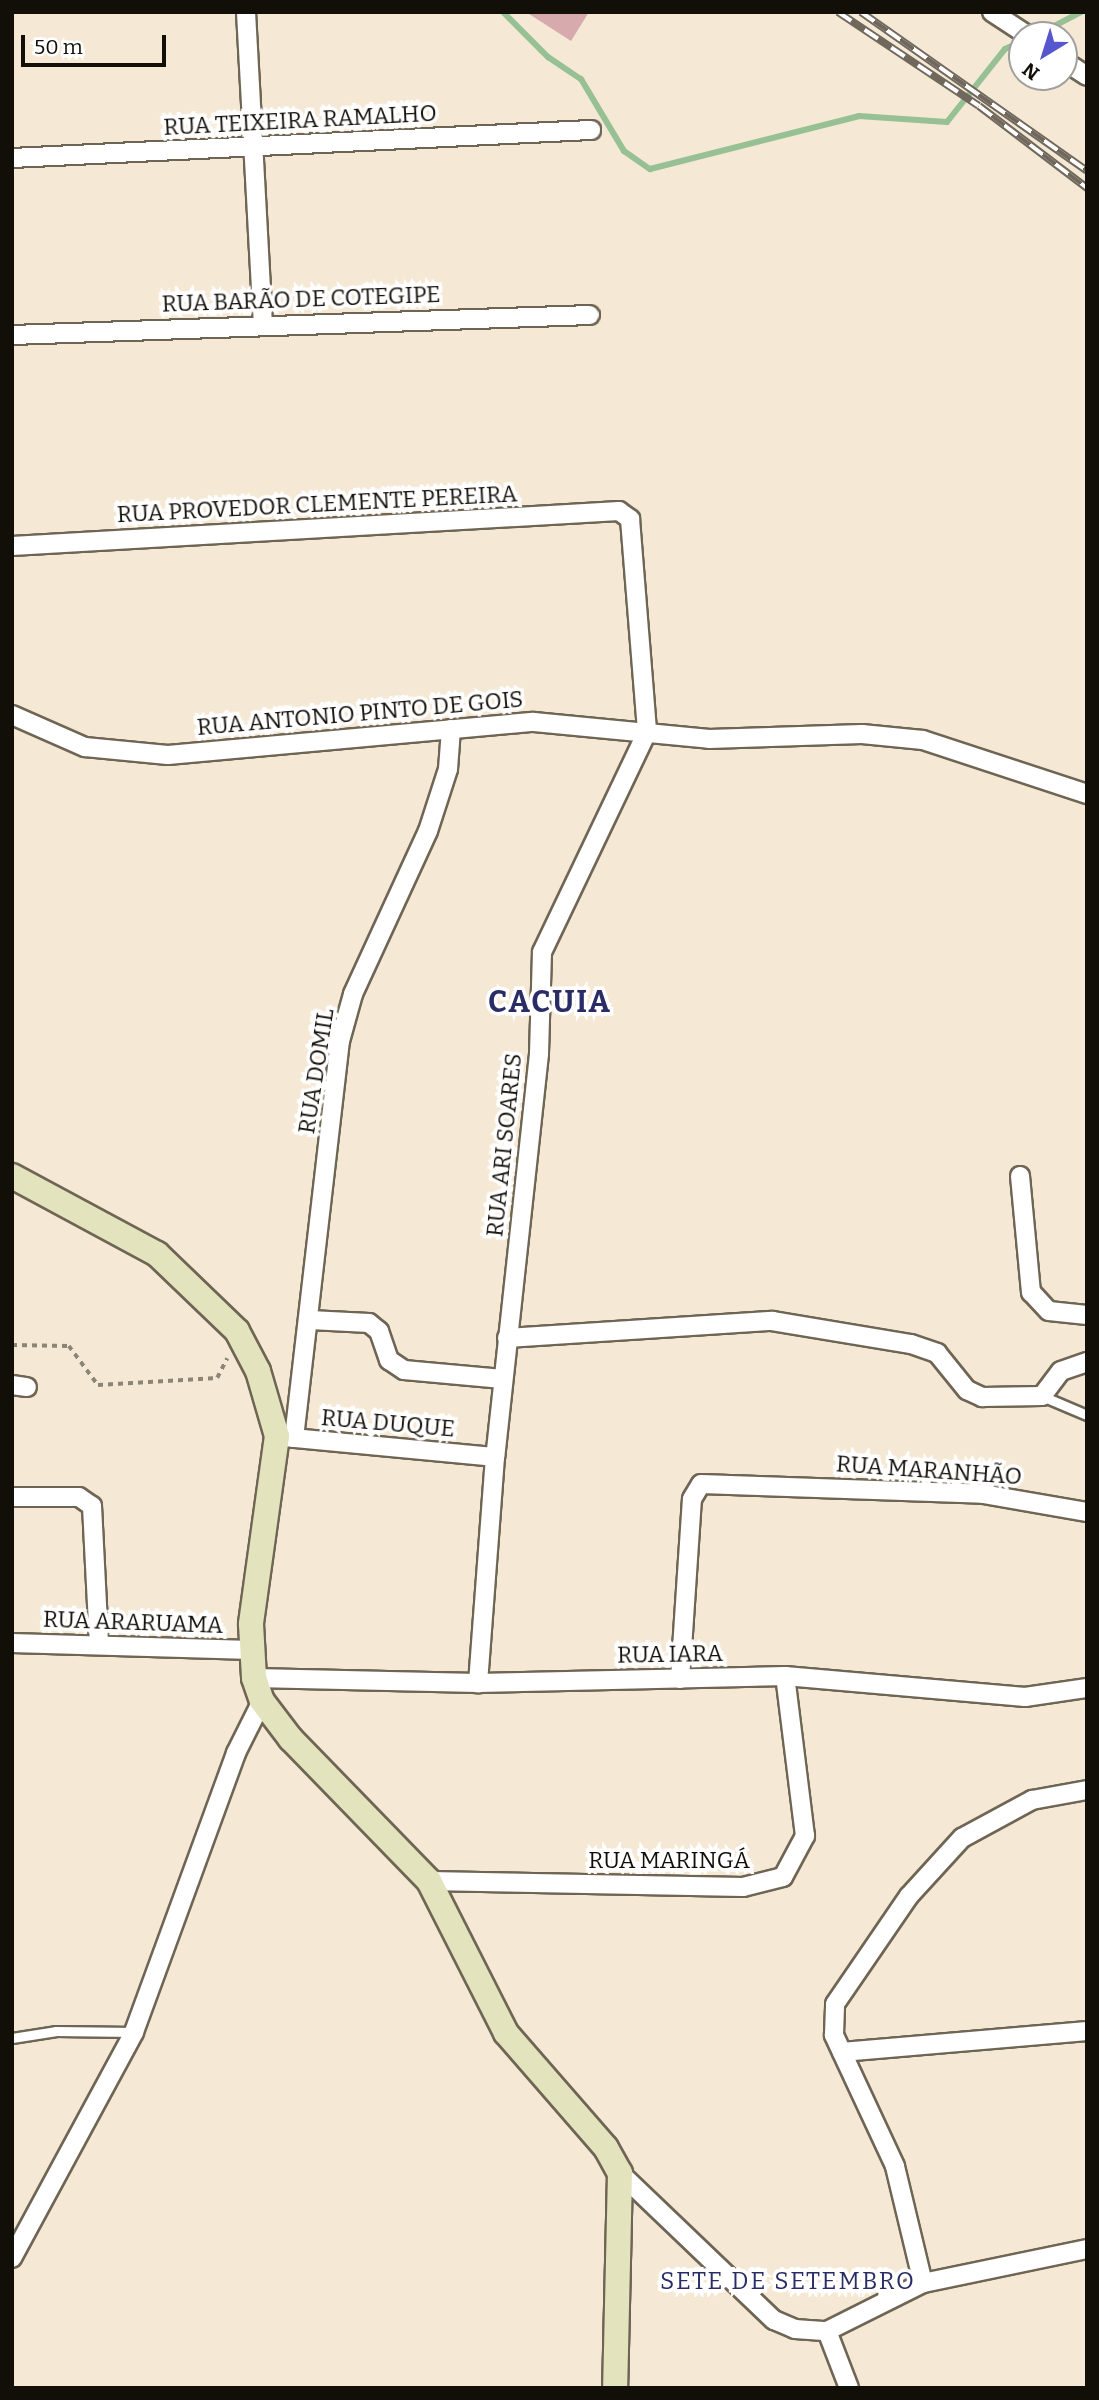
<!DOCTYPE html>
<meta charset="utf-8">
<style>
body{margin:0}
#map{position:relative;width:1099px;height:2400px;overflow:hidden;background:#f5e9d6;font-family:Bitter,serif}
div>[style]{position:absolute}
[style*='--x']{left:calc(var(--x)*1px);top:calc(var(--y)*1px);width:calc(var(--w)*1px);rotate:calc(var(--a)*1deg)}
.green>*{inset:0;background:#d7aaad}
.stream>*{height:6px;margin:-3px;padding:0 3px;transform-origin:3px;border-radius:3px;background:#97c095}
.path>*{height:3.5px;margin-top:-1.75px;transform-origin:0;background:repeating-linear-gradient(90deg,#8c8477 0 5px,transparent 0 10px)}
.roads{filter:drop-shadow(2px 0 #6f6554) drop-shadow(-2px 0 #6f6554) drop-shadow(0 2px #6f6554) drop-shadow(0 -2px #6f6554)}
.service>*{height:9px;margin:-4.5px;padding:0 4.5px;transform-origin:4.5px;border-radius:4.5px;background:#fff}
.minor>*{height:18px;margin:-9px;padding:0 9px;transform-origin:9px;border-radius:9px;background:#fff}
.secondary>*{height:24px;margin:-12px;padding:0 12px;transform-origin:12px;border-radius:12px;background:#e3e4be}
.rail>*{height:8px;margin-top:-4px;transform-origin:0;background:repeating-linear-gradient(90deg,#fff 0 16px,#70685d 0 32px);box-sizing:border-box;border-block:2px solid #70685d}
span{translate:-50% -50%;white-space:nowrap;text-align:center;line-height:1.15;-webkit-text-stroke:7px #fff;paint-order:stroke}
.street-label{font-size:23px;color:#120e08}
.neighbourhood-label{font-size:24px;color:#2a2c66;letter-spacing:2px}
.district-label{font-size:30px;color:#2a2c66;font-weight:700;letter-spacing:2px}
.frame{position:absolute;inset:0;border:14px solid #120e08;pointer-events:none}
.north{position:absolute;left:1008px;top:21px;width:70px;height:70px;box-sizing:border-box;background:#fff;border:2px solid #a09f9c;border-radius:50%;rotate:218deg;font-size:19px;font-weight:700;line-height:28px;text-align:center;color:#120e08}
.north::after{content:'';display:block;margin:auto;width:24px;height:32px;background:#5657ce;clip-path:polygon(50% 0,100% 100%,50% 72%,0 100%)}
.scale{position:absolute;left:21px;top:35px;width:145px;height:32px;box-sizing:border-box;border:4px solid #120e08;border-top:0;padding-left:9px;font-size:21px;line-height:24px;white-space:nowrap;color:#120e08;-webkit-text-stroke:5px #fff;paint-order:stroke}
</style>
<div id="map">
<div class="green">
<div style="clip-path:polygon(526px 12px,589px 12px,571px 41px)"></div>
</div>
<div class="stream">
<div style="--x:503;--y:12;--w:64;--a:45"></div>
<div style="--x:548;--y:57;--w:40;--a:34"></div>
<div style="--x:581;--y:79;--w:84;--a:59.2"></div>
<div style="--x:624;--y:151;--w:32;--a:35"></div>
<div style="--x:650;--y:169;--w:216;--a:-14.2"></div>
<div style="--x:859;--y:116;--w:88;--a:3.9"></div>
<div style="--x:947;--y:122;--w:93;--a:-51.5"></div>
<div style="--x:1005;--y:49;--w:19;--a:-25"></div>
<div style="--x:1037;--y:35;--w:50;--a:-27.6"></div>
</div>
<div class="path">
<div style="--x:12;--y:1345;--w:57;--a:1"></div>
<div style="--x:69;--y:1346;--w:49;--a:53.4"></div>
<div style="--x:98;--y:1385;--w:119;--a:-3.4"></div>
<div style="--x:217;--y:1378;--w:22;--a:-63"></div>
</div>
<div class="roads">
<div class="service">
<div style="--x:1042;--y:1396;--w:49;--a:22.9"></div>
<div style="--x:12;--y:2038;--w:45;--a:-9"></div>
<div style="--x:56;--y:2031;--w:78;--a:0.7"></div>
</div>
<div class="minor">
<div style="--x:246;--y:12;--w:312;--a:86.9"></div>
<div style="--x:992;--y:12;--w:42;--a:33.3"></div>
<div style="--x:1064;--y:61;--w:27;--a:33"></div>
<div style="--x:12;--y:158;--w:580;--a:-2.77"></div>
<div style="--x:12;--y:335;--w:578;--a:-1.98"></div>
<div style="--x:12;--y:546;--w:608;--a:-3.3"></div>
<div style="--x:619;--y:511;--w:14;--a:36"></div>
<div style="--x:630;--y:519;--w:214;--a:85.4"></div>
<div style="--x:647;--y:732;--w:244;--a:115.5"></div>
<div style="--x:542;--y:952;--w:102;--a:91.7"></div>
<div style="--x:539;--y:1054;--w:405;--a:96.2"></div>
<div style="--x:495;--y:1457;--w:227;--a:94.3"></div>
<div style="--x:12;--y:715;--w:80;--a:23.7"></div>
<div style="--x:85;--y:747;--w:83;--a:5.5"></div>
<div style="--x:168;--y:755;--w:367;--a:-5.2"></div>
<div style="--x:534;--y:722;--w:176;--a:5.5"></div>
<div style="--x:709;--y:739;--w:153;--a:-1.9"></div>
<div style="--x:862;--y:734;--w:61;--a:5.6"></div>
<div style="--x:923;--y:740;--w:173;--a:18.2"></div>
<div style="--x:1020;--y:1176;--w:117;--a:84.6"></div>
<div style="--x:1031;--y:1292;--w:26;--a:47"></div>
<div style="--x:1049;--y:1311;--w:38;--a:6"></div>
<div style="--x:310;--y:1320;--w:59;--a:2.9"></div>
<div style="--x:369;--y:1323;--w:13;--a:39"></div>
<div style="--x:379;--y:1331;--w:31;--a:71"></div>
<div style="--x:389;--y:1360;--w:18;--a:34"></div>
<div style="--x:404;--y:1370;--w:99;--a:5.2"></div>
<div style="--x:507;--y:1338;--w:266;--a:-3.7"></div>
<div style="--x:772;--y:1321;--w:141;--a:9.4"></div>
<div style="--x:911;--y:1344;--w:28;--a:19"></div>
<div style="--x:937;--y:1353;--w:48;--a:51"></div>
<div style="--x:967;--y:1390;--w:17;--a:25"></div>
<div style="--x:982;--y:1397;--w:60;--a:-1"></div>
<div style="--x:1042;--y:1396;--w:31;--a:-53"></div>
<div style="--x:1061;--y:1371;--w:28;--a:-19"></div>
<div style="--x:12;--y:1385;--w:15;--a:8"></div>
<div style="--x:283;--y:1437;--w:213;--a:5.4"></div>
<div style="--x:294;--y:1438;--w:400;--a:-83.4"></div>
<div style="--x:340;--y:1041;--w:49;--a:-74.5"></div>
<div style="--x:353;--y:994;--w:179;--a:-65.3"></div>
<div style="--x:428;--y:831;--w:65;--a:-72.1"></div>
<div style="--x:448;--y:769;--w:40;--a:-85.7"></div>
<div style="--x:12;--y:1497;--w:67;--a:0"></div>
<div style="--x:79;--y:1497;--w:16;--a:35"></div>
<div style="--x:92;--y:1506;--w:139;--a:87.1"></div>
<div style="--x:12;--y:1643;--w:239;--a:1.7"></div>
<div style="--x:254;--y:1678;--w:224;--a:1.3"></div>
<div style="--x:478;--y:1683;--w:307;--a:-1.3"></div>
<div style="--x:785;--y:1676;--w:241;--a:5"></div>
<div style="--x:1025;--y:1697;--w:63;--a:-8.3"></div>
<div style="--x:680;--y:1679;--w:180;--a:-86.2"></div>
<div style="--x:692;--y:1499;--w:17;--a:-59"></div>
<div style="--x:701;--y:1484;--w:282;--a:2"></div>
<div style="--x:983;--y:1494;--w:106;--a:9.8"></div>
<div style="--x:429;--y:1881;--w:314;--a:1.1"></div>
<div style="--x:743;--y:1887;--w:41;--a:-14"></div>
<div style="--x:783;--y:1877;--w:47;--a:-61.8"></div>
<div style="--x:805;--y:1836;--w:161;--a:-97.1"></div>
<div style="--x:842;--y:2052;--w:246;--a:-4.9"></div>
<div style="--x:620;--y:2173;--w:213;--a:43.7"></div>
<div style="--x:774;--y:2320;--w:23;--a:23"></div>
<div style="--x:795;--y:2329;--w:32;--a:4"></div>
<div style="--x:827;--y:2331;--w:61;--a:68.9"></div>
<div style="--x:12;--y:2258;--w:257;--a:-61.6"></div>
<div style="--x:134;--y:2032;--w:297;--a:-69.9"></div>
<div style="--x:236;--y:1753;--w:58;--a:-63.4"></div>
<div style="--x:923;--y:2283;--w:120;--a:-103.5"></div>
<div style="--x:895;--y:2166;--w:145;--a:-115"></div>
<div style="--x:834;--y:2035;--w:31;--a:-88"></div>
<div style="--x:835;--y:2004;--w:131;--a:-55.6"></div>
<div style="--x:909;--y:1896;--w:79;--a:-47.6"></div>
<div style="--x:962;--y:1838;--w:80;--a:-28.5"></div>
<div style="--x:1032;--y:1800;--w:56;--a:-10.3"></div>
<div style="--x:827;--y:2331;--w:107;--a:-26.6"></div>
<div style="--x:923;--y:2283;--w:167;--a:-11.7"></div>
</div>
<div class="secondary">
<div style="--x:12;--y:1176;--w:165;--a:28.3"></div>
<div style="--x:157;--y:1254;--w:111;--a:43.9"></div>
<div style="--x:237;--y:1331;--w:45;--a:62.3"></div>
<div style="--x:258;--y:1371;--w:68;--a:73.7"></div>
<div style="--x:277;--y:1436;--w:190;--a:97.9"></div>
<div style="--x:251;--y:1624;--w:54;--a:86.8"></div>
<div style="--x:254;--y:1678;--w:24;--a:71"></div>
<div style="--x:262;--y:1701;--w:48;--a:52.7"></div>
<div style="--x:291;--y:1739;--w:198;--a:45.8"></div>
<div style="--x:429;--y:1881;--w:170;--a:63.1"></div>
<div style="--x:506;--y:2033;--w:152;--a:49"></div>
<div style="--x:606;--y:2148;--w:29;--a:61"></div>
<div style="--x:620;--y:2173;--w:215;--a:91.3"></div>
</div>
</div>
<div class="rail">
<div style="--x:838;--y:12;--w:169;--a:33.7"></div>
<div style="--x:979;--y:106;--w:136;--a:37.2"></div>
<div style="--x:861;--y:12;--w:276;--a:35.1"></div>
</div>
<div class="street-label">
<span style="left:300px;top:120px;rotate:-3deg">RUA TEIXEIRA RAMALHO</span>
<span style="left:301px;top:299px;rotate:-2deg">RUA BARÃO DE COTEGIPE</span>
<span style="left:317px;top:504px;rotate:-3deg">RUA PROVEDOR CLEMENTE PEREIRA</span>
<span style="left:360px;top:713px;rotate:-5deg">RUA ANTONIO PINTO DE GOIS</span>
<span style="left:316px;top:1071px;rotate:-81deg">RUA DOMIL</span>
<span style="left:504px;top:1145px;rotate:-84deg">RUA ARI SOARES</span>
<span style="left:388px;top:1423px;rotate:5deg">RUA DUQUE</span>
<span style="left:929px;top:1470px;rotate:4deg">RUA MARANHÃO</span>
<span style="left:133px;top:1622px;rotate:2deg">RUA ARARUAMA</span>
<span style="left:670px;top:1654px;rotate:-1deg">RUA IARA</span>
<span style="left:669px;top:1860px">RUA MARINGÁ</span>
</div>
<div class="neighbourhood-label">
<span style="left:788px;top:2282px">SETE DE SETEMBRO</span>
</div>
<div class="district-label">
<span style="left:550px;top:1002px">CACUIA</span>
</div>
<div class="frame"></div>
<div class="north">N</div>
<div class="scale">50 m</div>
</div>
